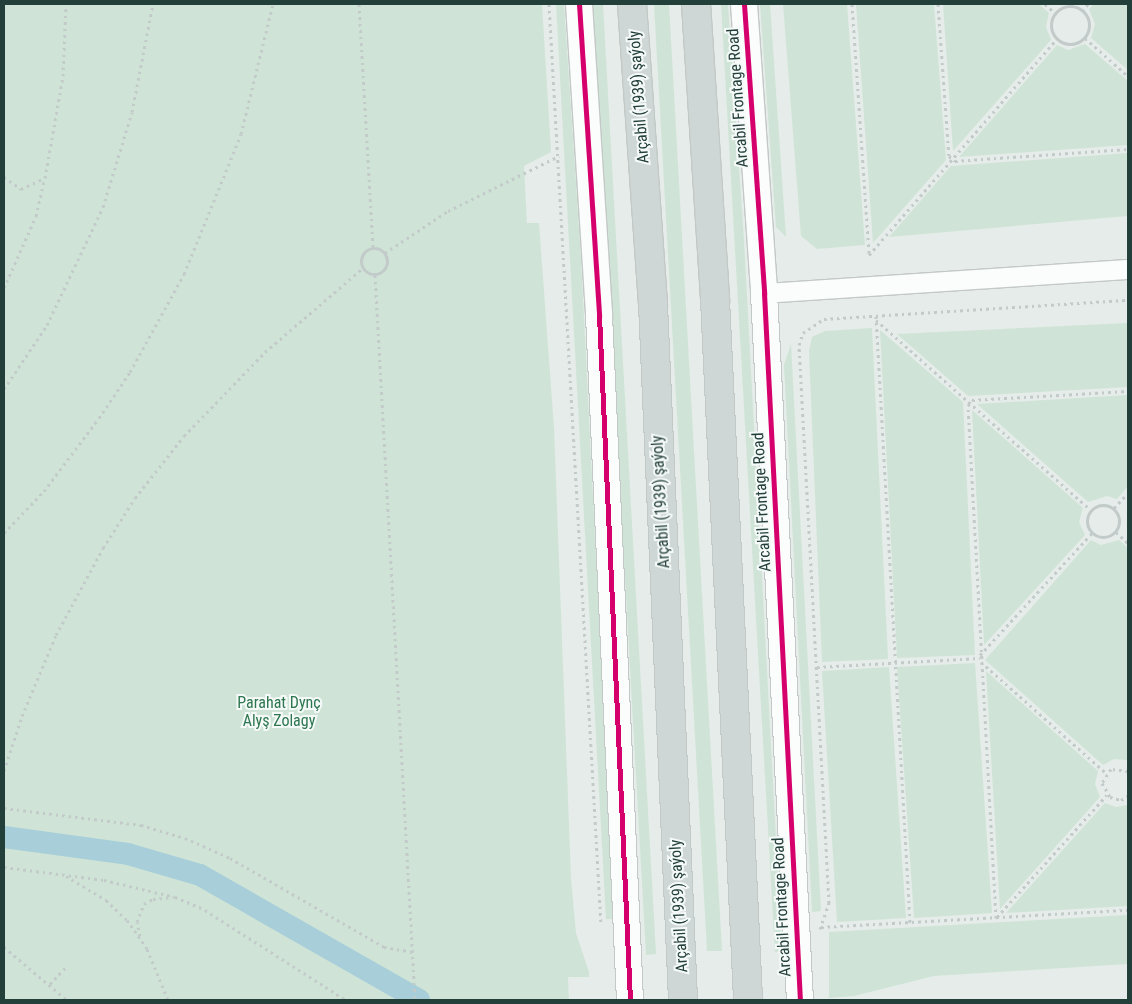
<!DOCTYPE html>
<meta charset="utf-8">
<style>
body{margin:0}
#map{position:relative;width:1132px;height:1004px;overflow:hidden;background:#e6ece9;font-family:"Roboto Condensed",sans-serif}
div>[style]{position:absolute}
[style*='--x']{left:calc(var(--x)*1px);top:calc(var(--y)*1px);width:calc(var(--w)*1px);rotate:calc(var(--a)*1deg)}
.green>*{inset:0;background:#cfe4d7}
.canal>*{height:22px;margin:-11px;padding:0 11px;transform-origin:11px;border-radius:11px;background:#a8cfd9}
.path>*{height:3px;margin-top:-1.5px;transform-origin:0;background:repeating-linear-gradient(90deg,#c2cbc9 0 2.5px,transparent 0 6.5px)}
.path>.ring{margin:-1.5px;padding:0;box-sizing:content-box;background:none;border:3px solid #c2cbc9;border-radius:50%}
.roads{filter:drop-shadow(1px 0 #c3c9c6) drop-shadow(-1px 0 #c3c9c6) drop-shadow(0 1px #c3c9c6) drop-shadow(0 -1px #c3c9c6)}
.street>*{height:19px;margin:-9.5px;padding:0 9.5px;transform-origin:9.5px;border-radius:9.5px;background:#fbfcfc}
.secondary>*{height:26px;margin:-13px;padding:0 13px;transform-origin:13px;border-radius:13px;background:#fbfcfc}
.primary>*{height:28px;margin:-14px;padding:0 14px;transform-origin:14px;border-radius:14px;background:#ced7d5}
.cycleway>*{height:5px;margin:-2.5px;padding:0 2.5px;transform-origin:2.5px;border-radius:2.5px;background:#d6006c}
span{translate:-50% -50%;white-space:nowrap;text-align:center;line-height:1.15;-webkit-text-stroke:4px #f5faf8;paint-order:stroke}
.street-label{font-size:16px;color:#233f3a}
.park-label{font-size:16px;color:#2d764f}
.frame{position:absolute;inset:0;border:5px solid #233f3a;pointer-events:none}
</style>
<div id="map">
<div class="green">
<div style="clip-path:polygon(4px 4px,542px 4px,551px 152px,524px 166px,527px 223px,539px 223px,554px 428px,571px 878px,576px 933px,589px 972px,589px 977px,568px 977px,569px 1000px,4px 1000px)"></div>
<div style="clip-path:polygon(556px 4px,564px 4px,581px 257px,614px 919px,606px 919px)"></div>
<div style="clip-path:polygon(593px 4px,603px 4px,656px 954px,646px 955px)"></div>
<div style="clip-path:polygon(654px 4px,669px 4px,722px 951px,707px 951px)"></div>
<div style="clip-path:polygon(721px 4px,728px 4px,744px 240px,782px 951px,775px 952px)"></div>
<div style="clip-path:polygon(760px 4px,770px 4px,786px 237px,776px 227px)"></div>
<div style="clip-path:polygon(783px 4px,847px 4px,865px 245px,817px 249px,801px 236px)"></div>
<div style="clip-path:polygon(856px 4px,934px 4px,946px 160px,873px 243px)"></div>
<div style="clip-path:polygon(943px 4px,1039px 4px,1049px 13px,1046px 27px,1051px 40px,953px 151px)"></div>
<div style="clip-path:polygon(1094px 4px,1128px 4px,1128px 70px,1091px 38px,1095px 24px,1089px 9px)"></div>
<div style="clip-path:polygon(1085px 44px,1128px 81px,1128px 145px,959px 157px,1057px 45px,1068px 50px)"></div>
<div style="clip-path:polygon(1128px 153px,1128px 216px,889px 237px,951px 166px)"></div>
<div style="clip-path:polygon(1128px 323px,1128px 387px,968px 396px,897px 334px)"></div>
<div style="clip-path:polygon(872px 328px,888px 659px,822px 662px,809px 351px,812px 337px,825px 331px)"></div>
<div style="clip-path:polygon(880px 330px,963px 402px,975px 655px,897px 658px)"></div>
<div style="clip-path:polygon(791px 344px,821px 911px,812px 912px,784px 365px)"></div>
<div style="clip-path:polygon(1128px 395px,1128px 486px,1117px 499px,1107px 496px,1088px 502px,977px 404px)"></div>
<div style="clip-path:polygon(972px 410px,1083px 508px,1079px 522px,1085px 535px,984px 645px)"></div>
<div style="clip-path:polygon(1091px 540px,1101px 545px,1119px 540px,1128px 548px,1128px 760px,1114px 759px,1103px 765px,985px 660px)"></div>
<div style="clip-path:polygon(975px 663px,992px 913px,914px 918px,897px 667px)"></div>
<div style="clip-path:polygon(889px 667px,906px 918px,837px 922px,822px 671px)"></div>
<div style="clip-path:polygon(986px 671px,1098px 771px,1095px 784px,1100px 797px,1000px 909px)"></div>
<div style="clip-path:polygon(1105px 803px,1116px 807px,1128px 805px,1128px 906px,1006px 913px)"></div>
<div style="clip-path:polygon(1128px 915px,1128px 964px,934px 976px,854px 996px,829px 998px,829px 932px)"></div>
</div>
<div class="canal">
<div style="--x:4;--y:837;--w:125;--a:7.8"></div>
<div style="--x:128;--y:854;--w:75;--a:16.3"></div>
<div style="--x:200;--y:875;--w:252;--a:29.7"></div>
</div>
<div class="path">
<div style="--x:359;--y:4;--w:243;--a:86.7"></div>
<div style="--x:549;--y:4;--w:922;--a:86.77"></div>
<div style="--x:852;--y:4;--w:251;--a:86.1"></div>
<div style="--x:938;--y:4;--w:152;--a:85.9"></div>
<div style="--x:949;--y:156;--w:8;--a:40"></div>
<div style="--x:955;--y:161;--w:173;--a:-4"></div>
<div style="--x:1045;--y:4;--w:13;--a:42"></div>
<div class="ring" style="left:1051px;top:6px;width:35px;height:35px"></div>
<div style="--x:1082;--y:11;--w:9;--a:-49"></div>
<div style="--x:1085;--y:38;--w:57;--a:41.5"></div>
<div style="--x:4;--y:177;--w:21;--a:35"></div>
<div style="--x:21;--y:189;--w:26;--a:-25"></div>
<div class="ring" style="left:361px;top:248px;width:23px;height:23px"></div>
<div style="--x:385;--y:253;--w:76;--a:-33.7"></div>
<div style="--x:448;--y:211;--w:124;--a:-26.4"></div>
<div style="--x:869;--y:255;--w:286;--a:-49"></div>
<div style="--x:375;--y:275;--w:726;--a:86.84"></div>
<div style="--x:4;--y:288;--w:79;--a:-66"></div>
<div style="--x:36;--y:216;--w:39;--a:-77"></div>
<div style="--x:45;--y:178;--w:104;--a:-80"></div>
<div style="--x:63;--y:76;--w:72;--a:-87.6"></div>
<div style="--x:876;--y:316;--w:608;--a:86.79"></div>
<div style="--x:876;--y:320;--w:287;--a:41.5"></div>
<div style="--x:4;--y:389;--w:77;--a:-56.1"></div>
<div style="--x:47;--y:325;--w:131;--a:-64.6"></div>
<div style="--x:103;--y:207;--w:99;--a:-73"></div>
<div style="--x:132;--y:112;--w:110;--a:-79"></div>
<div class="ring" style="left:1087px;top:505px;width:29px;height:29px"></div>
<div style="--x:1114;--y:508;--w:21;--a:-47"></div>
<div style="--x:1116;--y:532;--w:16;--a:43"></div>
<div style="--x:4;--y:533;--w:58;--a:-46.4"></div>
<div style="--x:44;--y:491;--w:91;--a:-53"></div>
<div style="--x:99;--y:418;--w:55;--a:-56"></div>
<div style="--x:130;--y:372;--w:112;--a:-61.1"></div>
<div style="--x:184;--y:274;--w:151;--a:-67.8"></div>
<div style="--x:241;--y:134;--w:134;--a:-76.2"></div>
<div style="--x:980;--y:655;--w:166;--a:-47.4"></div>
<div style="--x:981;--y:662;--w:167;--a:41.6"></div>
<div style="--x:817;--y:667;--w:163;--a:-3.2"></div>
<div style="--x:4;--y:771;--w:58;--a:-71.9"></div>
<div style="--x:22;--y:716;--w:88;--a:-67.2"></div>
<div style="--x:56;--y:635;--w:99;--a:-61.6"></div>
<div style="--x:103;--y:548;--w:59;--a:-57.4"></div>
<div style="--x:135;--y:498;--w:79;--a:-51.7"></div>
<div style="--x:184;--y:436;--w:117;--a:-46"></div>
<div style="--x:265;--y:352;--w:128;--a:-40.6"></div>
<div style="--x:1128;--y:771;--w:17;--a:-173"></div>
<div style="--x:1111;--y:769;--w:17;--a:123"></div>
<div style="--x:1102;--y:783;--w:16;--a:60"></div>
<div style="--x:1110;--y:797;--w:11;--a:15"></div>
<div style="--x:1121;--y:800;--w:8;--a:-30"></div>
<div style="--x:4;--y:808;--w:138;--a:7.1"></div>
<div style="--x:141;--y:825;--w:46;--a:16.5"></div>
<div style="--x:185;--y:838;--w:49;--a:24"></div>
<div style="--x:230;--y:858;--w:178;--a:30"></div>
<div style="--x:384;--y:947;--w:29;--a:10"></div>
<div style="--x:4;--y:867;--w:101;--a:7.4"></div>
<div style="--x:104;--y:880;--w:73;--a:13.5"></div>
<div style="--x:175;--y:897;--w:33;--a:23"></div>
<div style="--x:205;--y:910;--w:167;--a:32.6"></div>
<div style="--x:66;--y:876;--w:47;--a:31"></div>
<div style="--x:106;--y:900;--w:29;--a:44"></div>
<div style="--x:127;--y:920;--w:35;--a:55"></div>
<div style="--x:147;--y:949;--w:55;--a:67.6"></div>
<div style="--x:997;--y:917;--w:164;--a:-48"></div>
<div style="--x:996;--y:918;--w:513;--a:-93.13"></div>
<div style="--x:968;--y:406;--w:7;--a:-56"></div>
<div style="--x:972;--y:400;--w:156;--a:-3.3"></div>
<div style="--x:821;--y:927;--w:307;--a:-3.2"></div>
<div style="--x:820;--y:929;--w:28;--a:-71"></div>
<div style="--x:829;--y:903;--w:559;--a:-93.08"></div>
<div style="--x:799;--y:345;--w:13;--a:-72"></div>
<div style="--x:803;--y:333;--w:25;--a:-34"></div>
<div style="--x:824;--y:319;--w:305;--a:-3.6"></div>
<div style="--x:140;--y:936;--w:14;--a:-102"></div>
<div style="--x:137;--y:922;--w:19;--a:-69"></div>
<div style="--x:144;--y:904;--w:10;--a:-29"></div>
<div style="--x:153;--y:899;--w:20;--a:-6"></div>
<div style="--x:4;--y:947;--w:82;--a:40.1"></div>
<div style="--x:50;--y:984;--w:25;--a:-47"></div>
</div>
<div class="roads">
<div class="street">
<div style="--x:764;--y:293;--w:365;--a:-3.8"></div>
</div>
<div class="secondary">
<div style="--x:579;--y:4;--w:312;--a:86.3"></div>
<div style="--x:599;--y:315;--w:686;--a:87.41"></div>
<div style="--x:744;--y:4;--w:290;--a:86"></div>
<div style="--x:764;--y:293;--w:708;--a:87.09"></div>
</div>
<div class="primary">
<div style="--x:632;--y:4;--w:301;--a:86"></div>
<div style="--x:653;--y:304;--w:697;--a:87.53"></div>
<div style="--x:696;--y:4;--w:296;--a:86.3"></div>
<div style="--x:715;--y:299;--w:702;--a:87.3"></div>
</div>
</div>
<div class="cycleway">
<div style="--x:579;--y:4;--w:312;--a:86.3"></div>
<div style="--x:599;--y:315;--w:686;--a:87.41"></div>
<div style="--x:744;--y:4;--w:290;--a:86"></div>
<div style="--x:764;--y:293;--w:708;--a:87.09"></div>
</div>
<div class="street-label">
<span style="left:639px;top:97px;rotate:-94deg">Arçabil (1939) şaýoly</span>
<span style="left:738px;top:98px;rotate:-94deg">Arcabil Frontage Road</span>
<span style="left:661px;top:502px;rotate:-93deg">Arçabil (1939) şaýoly</span>
<span style="left:762px;top:502px;rotate:-93deg">Arcabil Frontage Road</span>
<span style="left:679px;top:906px;rotate:-93deg">Arçabil (1939) şaýoly</span>
<span style="left:782px;top:907px;rotate:-93deg">Arcabil Frontage Road</span>
</div>
<div class="park-label">
<span style="left:279px;top:712px">Parahat Dynç<br>Alyş Zolagy</span>
</div>
<div class="frame"></div>
</div>
